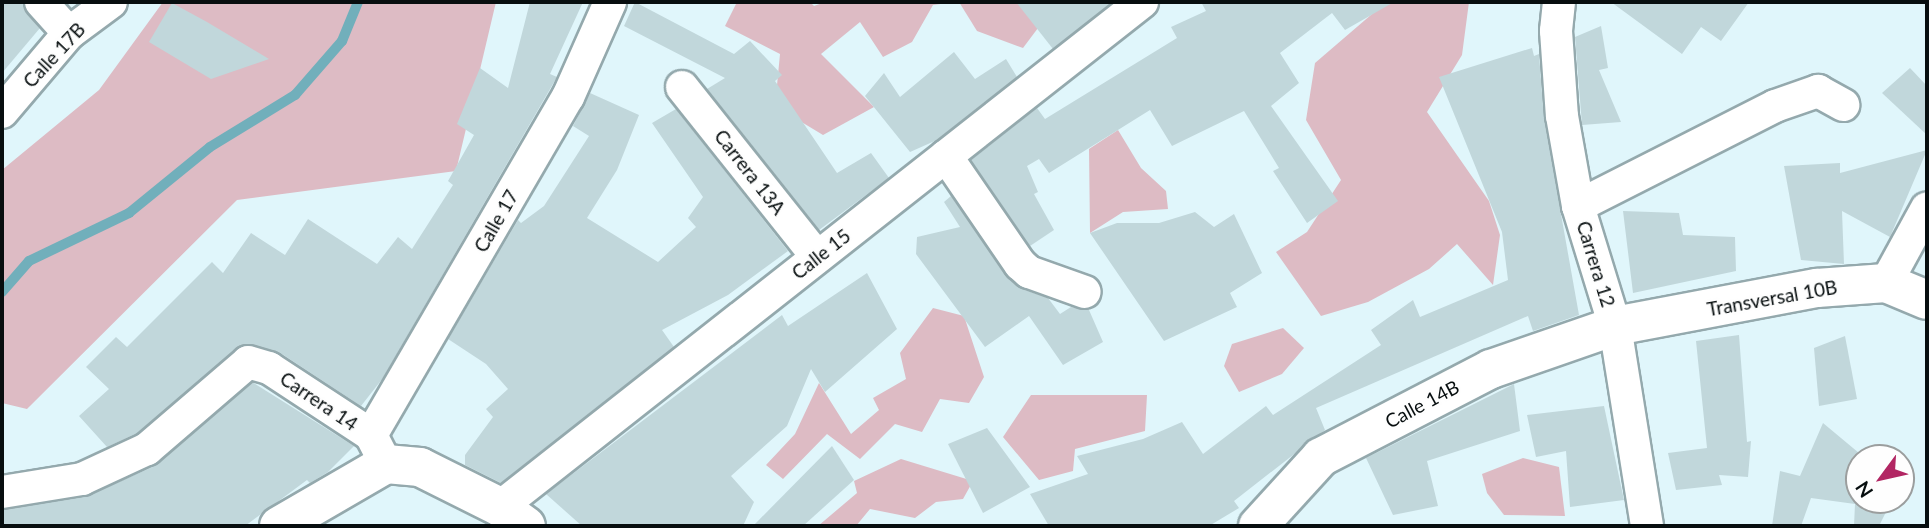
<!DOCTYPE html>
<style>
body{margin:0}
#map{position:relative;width:1929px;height:528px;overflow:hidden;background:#e0f6fb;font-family:Lato,sans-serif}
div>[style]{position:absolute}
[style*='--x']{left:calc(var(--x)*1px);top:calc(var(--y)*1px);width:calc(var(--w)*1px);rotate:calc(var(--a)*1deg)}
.green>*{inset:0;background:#ddbbc4}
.stream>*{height:10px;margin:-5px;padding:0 5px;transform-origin:5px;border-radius:5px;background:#71afbb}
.building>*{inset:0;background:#c1d7db}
.roads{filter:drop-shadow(2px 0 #94a9ad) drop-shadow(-2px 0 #94a9ad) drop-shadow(0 2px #94a9ad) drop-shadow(0 -2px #94a9ad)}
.minor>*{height:32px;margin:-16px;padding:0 16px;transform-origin:16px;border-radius:16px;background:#fff}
.tertiary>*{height:38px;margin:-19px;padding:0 19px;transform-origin:19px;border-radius:19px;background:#fff}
span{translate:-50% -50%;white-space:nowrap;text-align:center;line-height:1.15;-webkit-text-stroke:5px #fefefe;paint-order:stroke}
.street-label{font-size:19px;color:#070e0f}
.frame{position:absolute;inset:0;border:4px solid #070e0f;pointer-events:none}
.north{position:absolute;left:1845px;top:444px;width:70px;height:70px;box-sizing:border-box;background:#fefefe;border:2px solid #9b9e9e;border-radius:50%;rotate:237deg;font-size:19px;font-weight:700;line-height:28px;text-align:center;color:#070e0f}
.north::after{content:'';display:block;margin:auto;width:24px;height:32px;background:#b22663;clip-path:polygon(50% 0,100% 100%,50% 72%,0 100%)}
</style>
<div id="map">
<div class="green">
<div style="clip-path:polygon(163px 2px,496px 2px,456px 171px,237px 200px,27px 409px,2px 403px,2px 170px,99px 90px)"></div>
<div style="clip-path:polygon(737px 2px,810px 2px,814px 6px,825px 2px,956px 2px,933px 5px,912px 42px,883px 57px,860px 22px,821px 54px,874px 107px,823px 135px,775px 106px,780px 54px,725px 26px)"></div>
<div style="clip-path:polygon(959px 2px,1035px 2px,1047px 16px,1023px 48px,977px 31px)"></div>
<div style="clip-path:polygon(1386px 2px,1469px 2px,1462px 55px,1427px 112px,1489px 201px,1500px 235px,1493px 285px,1457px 244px,1429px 269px,1368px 302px,1321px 316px,1276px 252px,1307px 232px,1341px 180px,1306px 120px,1315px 63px)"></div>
<div style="clip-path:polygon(1118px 130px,1141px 168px,1166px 191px,1168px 209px,1123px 212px,1090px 233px,1089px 149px)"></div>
<div style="clip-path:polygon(933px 308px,964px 316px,984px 377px,969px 403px,940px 399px,922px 432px,895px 424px,860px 459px,827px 434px,783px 479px,766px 465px,795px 434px,819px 383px,851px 434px,879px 410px,873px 398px,906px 379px,900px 353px)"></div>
<div style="clip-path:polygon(1283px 328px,1304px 348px,1282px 374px,1239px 392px,1224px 366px,1232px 344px)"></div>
<div style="clip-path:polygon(1031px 395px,1147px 395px,1145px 431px,1075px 449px,1073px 471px,1039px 480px,1003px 437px)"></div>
<div style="clip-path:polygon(1523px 458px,1559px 467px,1565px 516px,1504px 515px,1487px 493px,1482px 474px)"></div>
<div style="clip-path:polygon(901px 459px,973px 481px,963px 499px,936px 502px,915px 518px,870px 509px,856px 526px,818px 526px,857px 493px,854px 481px)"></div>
</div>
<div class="stream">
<div style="--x:2;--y:292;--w:41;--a:-48.9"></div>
<div style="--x:29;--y:261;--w:111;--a:-25.6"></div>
<div style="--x:129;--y:213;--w:104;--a:-39.2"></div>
<div style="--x:210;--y:147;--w:100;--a:-31.5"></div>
<div style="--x:295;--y:95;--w:72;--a:-49"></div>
<div style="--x:342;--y:41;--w:42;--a:-67.7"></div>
</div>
<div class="building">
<div style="clip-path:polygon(2px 2px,23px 2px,40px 28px,2px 73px)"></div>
<div style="clip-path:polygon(530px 2px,583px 2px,550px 74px,557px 77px,383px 378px,361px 406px,279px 352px,245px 344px,137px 433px,107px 447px,79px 416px,109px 389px,86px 367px,116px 337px,127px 347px,212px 262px,223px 273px,251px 233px,285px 255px,308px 219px,377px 264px,398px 237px,412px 249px,453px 185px,448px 181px,474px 135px,457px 124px,480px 68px,508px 88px)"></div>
<div style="clip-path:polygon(635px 2px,734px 54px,750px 41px,782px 75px,775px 81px,837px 173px,871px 153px,889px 178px,819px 230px,707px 89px,725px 78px,624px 26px)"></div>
<div style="clip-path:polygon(1016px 2px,1113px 2px,1053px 49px)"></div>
<div style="clip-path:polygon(1201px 2px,1394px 2px,1345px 30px,1332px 13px,1280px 53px,1299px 83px,1271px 106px,1338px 201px,1307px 223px,1273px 171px,1279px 168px,1244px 111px,1172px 146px,1150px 110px,1049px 173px,1039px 159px,1027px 166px,1038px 192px,1034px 194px,1054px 230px,1030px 246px,971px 160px,1037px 108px,1045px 119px,1177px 38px,1171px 27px,1206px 11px)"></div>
<div style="clip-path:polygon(1611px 2px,1749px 2px,1721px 41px,1701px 27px,1682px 54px)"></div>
<div style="clip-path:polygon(172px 3px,207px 22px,269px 59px,211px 79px,149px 42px)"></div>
<div style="clip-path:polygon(1601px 26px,1608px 68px,1599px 70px,1621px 122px,1582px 125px,1575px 37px)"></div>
<div style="clip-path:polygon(1532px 48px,1534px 56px,1539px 54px,1544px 119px,1579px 315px,1533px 331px,1528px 316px,1316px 408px,1325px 430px,1234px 501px,1239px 508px,1209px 526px,1049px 526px,1030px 494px,1088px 474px,1077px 456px,1143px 439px,1182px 422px,1203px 454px,1266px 406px,1273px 415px,1381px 345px,1371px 330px,1413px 300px,1420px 317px,1508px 280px,1502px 232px,1439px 77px)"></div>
<div style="clip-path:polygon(954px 52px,975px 79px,1006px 59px,1017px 77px,937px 140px,910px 152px,865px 96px,884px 73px,900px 97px)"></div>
<div style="clip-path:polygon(1910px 68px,1927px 86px,1927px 135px,1882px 93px)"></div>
<div style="clip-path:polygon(590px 93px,639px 115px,617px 170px,587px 218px,658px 262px,696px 227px,688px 218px,703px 197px,652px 123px,676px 109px,788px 251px,728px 295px,662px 330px,674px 347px,501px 483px,465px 465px,465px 455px,493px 417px,486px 409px,508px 389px,486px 364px,448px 339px,518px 220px,521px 223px,544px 206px,589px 136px,573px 126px)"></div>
<div style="clip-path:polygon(1927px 150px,1890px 237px,1842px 211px,1844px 264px,1801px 260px,1784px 166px,1840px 163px,1840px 173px)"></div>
<div style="clip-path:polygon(951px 196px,1008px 278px,1022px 289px,1048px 298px,1060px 314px,1071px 307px,1089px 310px,1103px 342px,1063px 365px,1029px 316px,985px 347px,916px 254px,917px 237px,960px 227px,944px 202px)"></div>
<div style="clip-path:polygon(1623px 211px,1679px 213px,1683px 235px,1735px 237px,1736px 271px,1633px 293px)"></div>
<div style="clip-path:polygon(1195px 212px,1214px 227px,1234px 214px,1262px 273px,1230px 293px,1237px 307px,1164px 341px,1090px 233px,1117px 223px,1159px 223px)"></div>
<div style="clip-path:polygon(867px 273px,897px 329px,825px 392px,811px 369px,787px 426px,731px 476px,754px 502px,743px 526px,582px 526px,546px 494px,782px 315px,788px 326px)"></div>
<div style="clip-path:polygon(1739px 335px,1747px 442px,1751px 441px,1748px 477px,1719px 475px,1722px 485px,1676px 490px,1668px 453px,1707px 448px,1696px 341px)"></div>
<div style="clip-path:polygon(1845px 336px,1857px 399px,1819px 406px,1814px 348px)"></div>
<div style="clip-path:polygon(252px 382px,354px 446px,328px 472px,310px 483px,307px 480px,245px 526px,2px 526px,2px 510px,85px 497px,155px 466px)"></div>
<div style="clip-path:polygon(1514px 384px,1520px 431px,1427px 461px,1438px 506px,1393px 515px,1366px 458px)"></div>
<div style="clip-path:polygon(1604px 406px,1624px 500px,1570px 507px,1566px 451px,1536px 457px,1527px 415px)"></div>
<div style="clip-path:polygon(1823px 423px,1865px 458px,1859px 458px,1859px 500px,1892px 500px,1879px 526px,1854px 526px,1855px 504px,1811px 498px,1801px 526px,1772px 526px,1780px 471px,1800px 476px)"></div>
<div style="clip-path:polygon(987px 428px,1030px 487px,983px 513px,948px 444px)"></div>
<div style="clip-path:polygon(832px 446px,854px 480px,803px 526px,753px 526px)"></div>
</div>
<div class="roads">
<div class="minor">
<div style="--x:41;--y:2;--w:42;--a:47.9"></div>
<div style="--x:1559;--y:2;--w:29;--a:96"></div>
<div style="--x:1556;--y:31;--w:85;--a:86"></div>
<div style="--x:1562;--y:116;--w:91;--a:79.9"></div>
<div style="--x:1578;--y:206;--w:126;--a:72.9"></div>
<div style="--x:1615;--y:326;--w:203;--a:80.9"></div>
<div style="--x:682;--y:87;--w:217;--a:51.5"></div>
<div style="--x:2;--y:112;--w:104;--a:-49.7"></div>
<div style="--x:69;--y:33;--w:52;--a:-36.4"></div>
<div style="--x:946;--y:156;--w:131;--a:55.6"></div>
<div style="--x:1020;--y:264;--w:12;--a:42"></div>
<div style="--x:1029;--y:272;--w:59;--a:19.7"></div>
<div style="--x:1578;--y:206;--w:221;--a:-26.9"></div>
<div style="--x:1775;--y:106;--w:46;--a:-19.2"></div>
<div style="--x:1818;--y:91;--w:29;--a:29"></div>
<div style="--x:1886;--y:283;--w:85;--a:-61.3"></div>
<div style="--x:371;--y:435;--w:391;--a:-59.8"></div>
<div style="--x:568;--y:97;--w:104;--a:-66.1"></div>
<div style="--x:2;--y:492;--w:81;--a:-9.2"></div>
<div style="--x:82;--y:479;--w:72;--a:-24.8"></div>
<div style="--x:147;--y:449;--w:133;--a:-40.7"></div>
<div style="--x:248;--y:362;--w:22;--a:16"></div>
<div style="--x:269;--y:368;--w:122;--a:33.3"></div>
<div style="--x:371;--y:435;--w:20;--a:63"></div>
<div style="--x:500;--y:507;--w:817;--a:-38.19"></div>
</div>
<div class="tertiary">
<div style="--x:279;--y:526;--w:124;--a:-30.1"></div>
<div style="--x:386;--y:464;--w:34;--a:5"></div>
<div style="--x:420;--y:467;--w:89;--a:26.6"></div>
<div style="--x:500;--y:507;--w:32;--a:36"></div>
<div style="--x:1258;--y:526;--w:93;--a:-47.6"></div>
<div style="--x:1321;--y:457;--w:191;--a:-27.4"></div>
<div style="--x:1491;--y:369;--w:131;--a:-19.1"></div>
<div style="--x:1615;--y:326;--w:206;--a:-10.7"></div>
<div style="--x:1817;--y:288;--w:69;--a:-4.1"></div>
<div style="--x:1886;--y:283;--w:44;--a:22.5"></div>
</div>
</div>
<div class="street-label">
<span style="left:54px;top:55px;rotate:-47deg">Calle 17B</span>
<span style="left:750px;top:172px;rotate:52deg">Carrera 13A</span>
<span style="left:496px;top:221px;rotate:-60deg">Calle 17</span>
<span style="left:821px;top:254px;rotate:-38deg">Calle 15</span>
<span style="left:1596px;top:264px;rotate:73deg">Carrera 12</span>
<span style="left:1772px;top:298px;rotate:-10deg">Transversal 10B</span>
<span style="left:319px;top:401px;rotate:34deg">Carrera 14</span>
<span style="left:1422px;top:404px;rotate:-28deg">Calle 14B</span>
</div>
<div class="frame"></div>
<div class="north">N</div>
</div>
